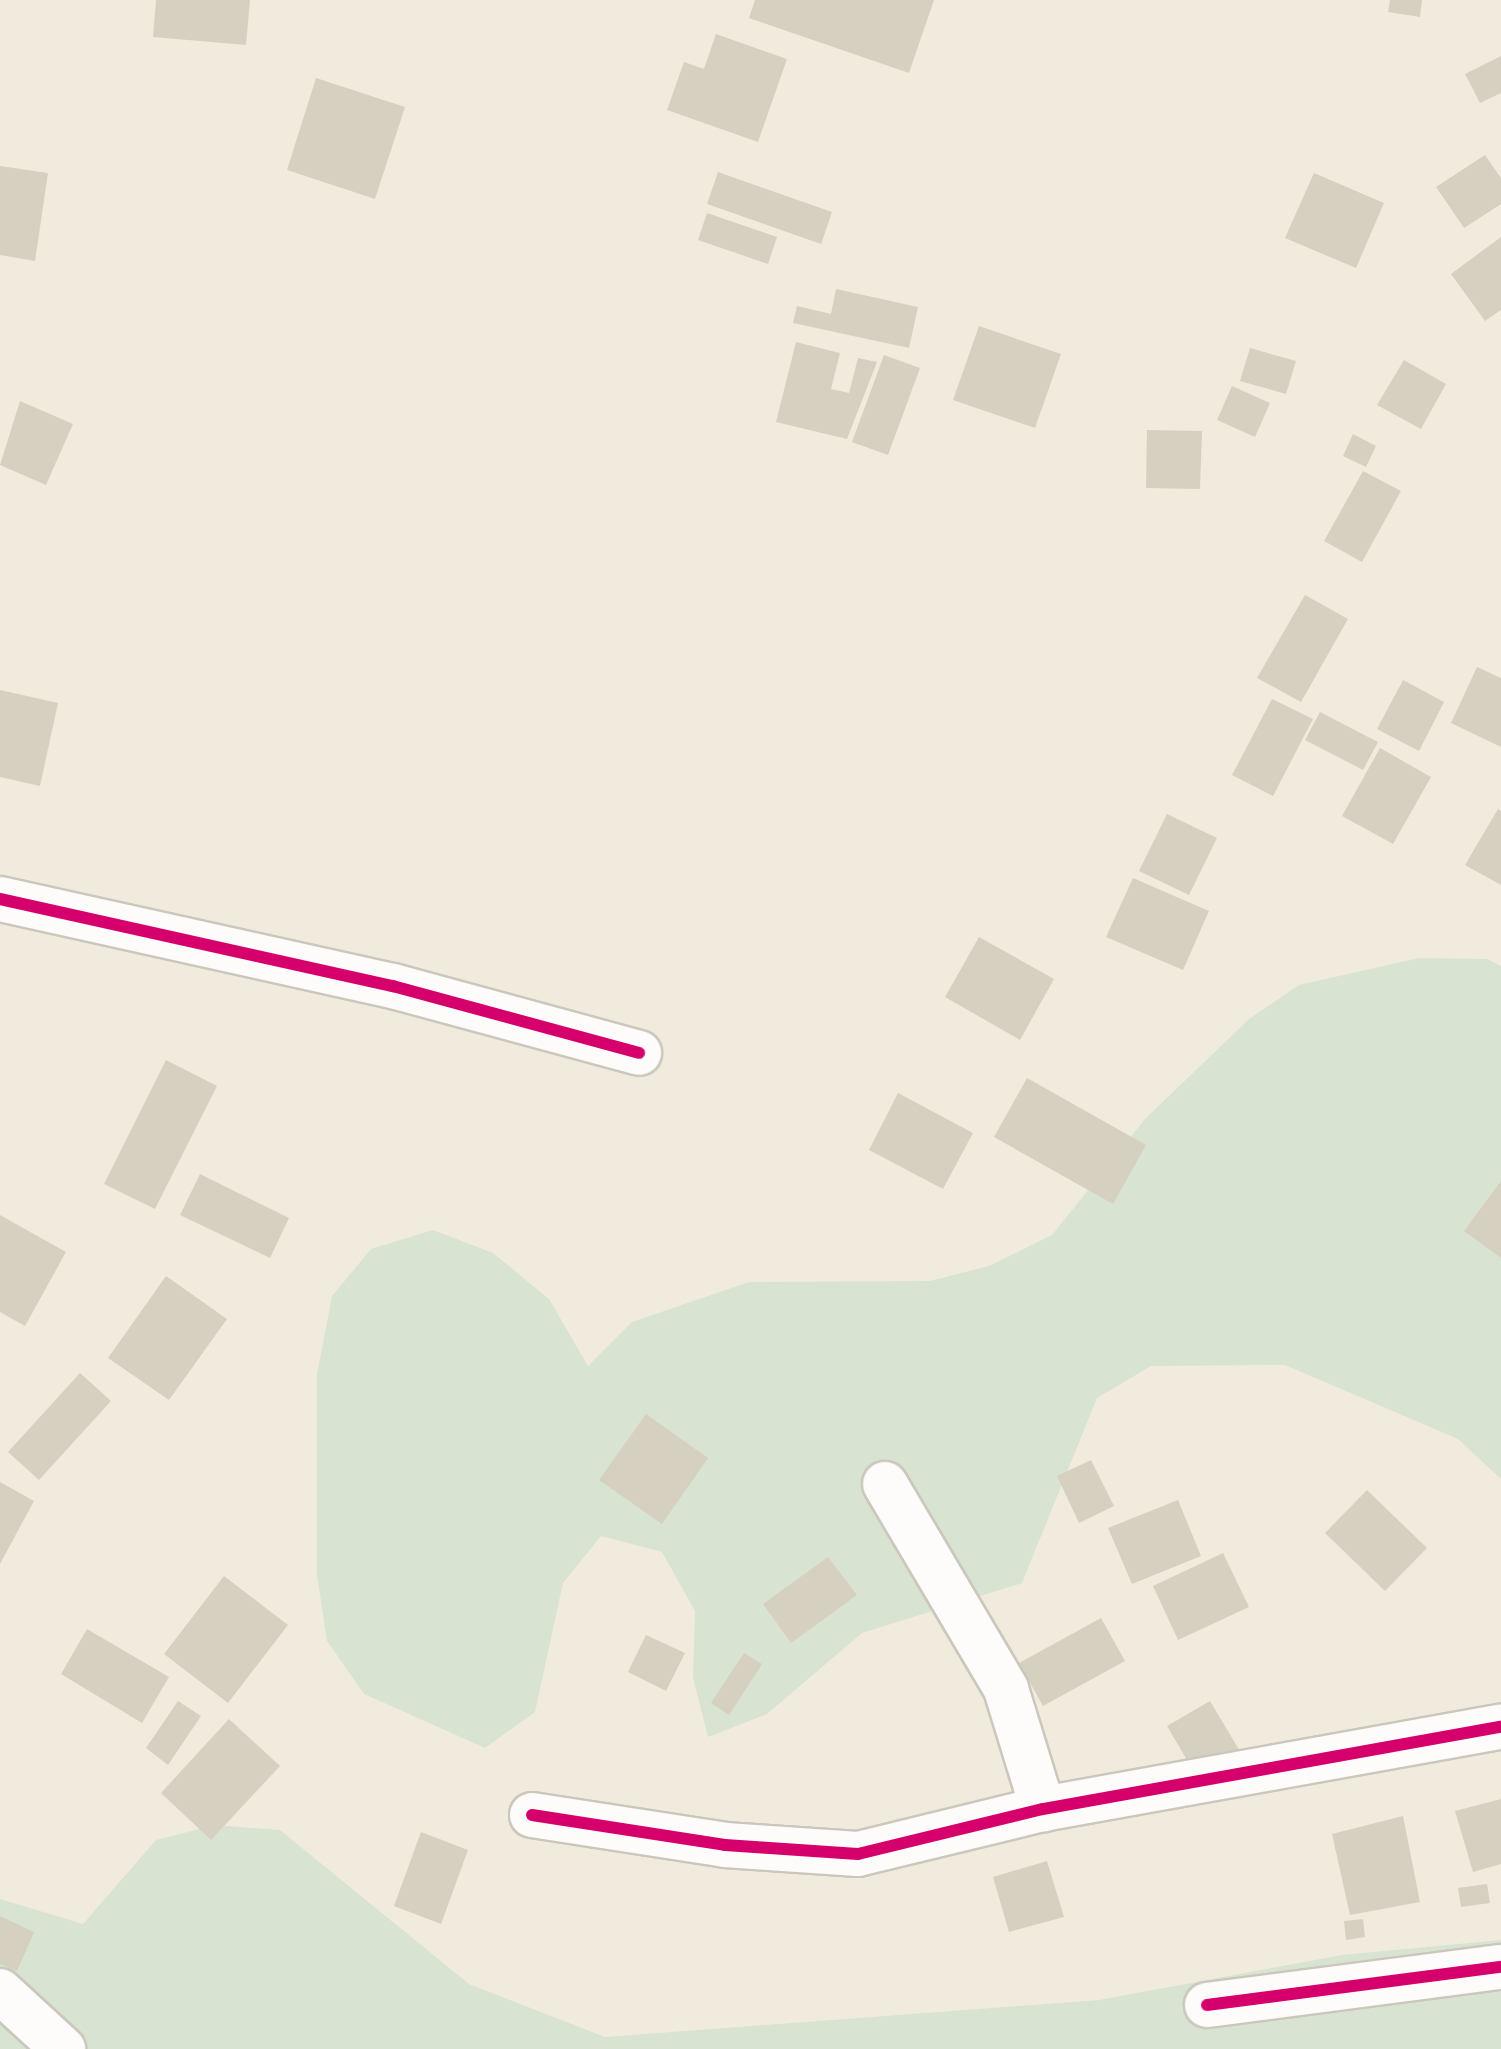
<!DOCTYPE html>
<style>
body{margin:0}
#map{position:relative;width:1501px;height:2049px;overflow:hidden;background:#f1ebde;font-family:"Fira Sans",sans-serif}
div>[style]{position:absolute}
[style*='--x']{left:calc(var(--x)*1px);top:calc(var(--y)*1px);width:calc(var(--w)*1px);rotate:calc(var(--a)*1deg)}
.green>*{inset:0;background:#d8e4d1}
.building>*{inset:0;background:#d6d0c0}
.roads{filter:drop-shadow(2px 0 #cbc7bd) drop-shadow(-2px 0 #cbc7bd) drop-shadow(0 2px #cbc7bd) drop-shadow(0 -2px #cbc7bd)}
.minor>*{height:44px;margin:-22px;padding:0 22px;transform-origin:22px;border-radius:22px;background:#fdfcfa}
.cycleway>*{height:12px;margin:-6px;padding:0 6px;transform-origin:6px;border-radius:6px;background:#d6006c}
span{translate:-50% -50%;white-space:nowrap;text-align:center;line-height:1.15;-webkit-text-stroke:7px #fff;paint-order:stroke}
</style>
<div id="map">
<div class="green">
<div style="clip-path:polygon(1419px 958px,1487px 959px,1501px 966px,1501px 1479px,1458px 1439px,1285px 1365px,1151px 1366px,1097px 1398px,1022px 1583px,862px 1633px,767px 1714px,708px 1737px,693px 1678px,695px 1611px,662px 1552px,601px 1536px,563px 1583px,535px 1712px,485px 1748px,364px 1694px,327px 1641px,317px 1575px,317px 1374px,332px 1296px,371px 1249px,433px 1230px,493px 1253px,549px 1299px,588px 1366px,632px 1322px,749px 1282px,930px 1281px,989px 1266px,1052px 1235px,1145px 1119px,1249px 1019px,1299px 985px)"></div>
<div style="clip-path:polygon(215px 1825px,280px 1830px,469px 1984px,605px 2037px,1099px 2000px,1342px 1955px,1501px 1940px,1501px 2049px,0 2049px,0 1899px,83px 1924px,156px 1840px)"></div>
</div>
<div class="building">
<div style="clip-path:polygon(156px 0,250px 0,246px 45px,153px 37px)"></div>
<div style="clip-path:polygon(755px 0,934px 0,909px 73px,749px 18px)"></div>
<div style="clip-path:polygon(1390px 0,1422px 0,1420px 17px,1388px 12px)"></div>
<div style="clip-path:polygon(716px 34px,787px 59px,758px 142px,667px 110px,684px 62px,704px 69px)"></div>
<div style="clip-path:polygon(1501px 56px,1501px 93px,1480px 103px,1465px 74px)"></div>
<div style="clip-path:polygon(316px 78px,405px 107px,375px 199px,287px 170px)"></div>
<div style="clip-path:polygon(1485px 155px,1501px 178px,1501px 204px,1464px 228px,1436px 187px)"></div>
<div style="clip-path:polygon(0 166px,48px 173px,35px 261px,0 255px)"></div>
<div style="clip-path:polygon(718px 172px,832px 212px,821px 244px,707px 204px)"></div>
<div style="clip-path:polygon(1314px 173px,1384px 203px,1356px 268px,1285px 238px)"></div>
<div style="clip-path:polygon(707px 213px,777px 237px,768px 264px,698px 240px)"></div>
<div style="clip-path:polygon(1501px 237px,1501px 310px,1485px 321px,1451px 274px)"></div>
<div style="clip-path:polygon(836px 289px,918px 307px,909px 348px,793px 323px,797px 306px,831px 314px)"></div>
<div style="clip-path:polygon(979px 326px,1061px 354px,1035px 428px,953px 400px)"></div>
<div style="clip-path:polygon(796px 342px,840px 353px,831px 389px,849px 393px,858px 358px,877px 362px,847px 439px,776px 422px)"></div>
<div style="clip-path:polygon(1250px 348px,1296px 361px,1286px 394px,1240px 381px)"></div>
<div style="clip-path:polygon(884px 355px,920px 368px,888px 455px,852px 442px)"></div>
<div style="clip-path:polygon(1404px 360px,1446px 384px,1421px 429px,1377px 405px)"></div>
<div style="clip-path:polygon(1232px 386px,1270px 403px,1255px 437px,1217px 420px)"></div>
<div style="clip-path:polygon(20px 401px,73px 424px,46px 485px,0 465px)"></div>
<div style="clip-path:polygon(1147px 430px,1202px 431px,1200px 489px,1146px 488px)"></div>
<div style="clip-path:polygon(1353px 434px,1376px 446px,1366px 467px,1343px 456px)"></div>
<div style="clip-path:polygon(1363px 471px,1401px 491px,1362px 562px,1324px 541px)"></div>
<div style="clip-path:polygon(1305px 595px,1348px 619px,1301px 702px,1257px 678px)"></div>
<div style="clip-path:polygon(1477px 667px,1501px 678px,1501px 747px,1451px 723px)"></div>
<div style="clip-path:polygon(1403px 680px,1444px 702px,1419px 751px,1377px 729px)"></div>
<div style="clip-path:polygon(0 690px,58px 703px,40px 786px,0 777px)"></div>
<div style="clip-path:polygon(1272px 699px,1313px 719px,1273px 796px,1232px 775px)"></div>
<div style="clip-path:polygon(1320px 712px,1378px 742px,1363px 770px,1305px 740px)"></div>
<div style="clip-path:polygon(1380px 748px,1431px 777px,1393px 844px,1342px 816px)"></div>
<div style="clip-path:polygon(1498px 809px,1501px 811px,1501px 885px,1465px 865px)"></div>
<div style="clip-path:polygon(1167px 814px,1217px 838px,1189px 895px,1139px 871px)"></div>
<div style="clip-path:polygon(1133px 878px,1209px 911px,1183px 970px,1106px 937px)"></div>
<div style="clip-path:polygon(979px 937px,1054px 979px,1020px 1040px,945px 997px)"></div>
<div style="clip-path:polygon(166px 1060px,217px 1086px,155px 1209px,104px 1184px)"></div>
<div style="clip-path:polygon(1027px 1078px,1146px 1145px,1113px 1204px,994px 1137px)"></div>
<div style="clip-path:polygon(898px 1093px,973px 1133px,943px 1189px,869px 1150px)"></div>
<div style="clip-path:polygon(200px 1174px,289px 1218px,270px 1258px,180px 1215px)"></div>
<div style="clip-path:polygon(1501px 1181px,1501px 1258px,1464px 1231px)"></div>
<div style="clip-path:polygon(0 1215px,66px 1252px,25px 1326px,0 1312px)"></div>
<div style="clip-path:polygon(166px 1276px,227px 1319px,169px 1400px,108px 1358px)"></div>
<div style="clip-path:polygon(80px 1373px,111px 1401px,39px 1480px,8px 1452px)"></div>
<div style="clip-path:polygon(646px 1414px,708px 1458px,662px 1524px,599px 1480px)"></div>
<div style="clip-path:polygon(1091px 1460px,1114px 1506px,1079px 1523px,1057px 1476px)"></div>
<div style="clip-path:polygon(0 1482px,34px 1501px,0 1564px)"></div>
<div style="clip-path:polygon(1367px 1490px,1427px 1548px,1385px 1591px,1325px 1533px)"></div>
<div style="clip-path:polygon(1178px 1500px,1201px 1556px,1132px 1584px,1108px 1528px)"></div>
<div style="clip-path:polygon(1223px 1553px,1249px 1607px,1178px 1640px,1153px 1586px)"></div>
<div style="clip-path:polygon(828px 1557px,857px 1595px,791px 1643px,763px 1604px)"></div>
<div style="clip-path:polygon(224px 1576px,288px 1625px,228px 1703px,164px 1654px)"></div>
<div style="clip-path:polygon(1101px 1618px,1125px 1661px,1043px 1706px,1019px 1663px)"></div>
<div style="clip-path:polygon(87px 1629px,169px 1677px,142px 1723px,61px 1674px)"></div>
<div style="clip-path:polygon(646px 1635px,685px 1653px,666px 1691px,628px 1672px)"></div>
<div style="clip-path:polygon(744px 1653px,762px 1664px,729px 1715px,711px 1703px)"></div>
<div style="clip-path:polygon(178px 1701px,201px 1716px,168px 1765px,146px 1748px)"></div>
<div style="clip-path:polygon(1210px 1701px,1241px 1753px,1198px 1779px,1167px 1726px)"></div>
<div style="clip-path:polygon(229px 1719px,280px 1766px,211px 1840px,161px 1793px)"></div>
<div style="clip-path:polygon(1501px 1799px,1501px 1864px,1473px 1872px,1455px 1811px)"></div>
<div style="clip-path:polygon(1403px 1816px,1420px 1902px,1350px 1915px,1332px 1834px)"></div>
<div style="clip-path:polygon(421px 1832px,468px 1850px,441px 1924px,394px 1906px)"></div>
<div style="clip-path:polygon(1047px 1861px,1064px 1917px,1009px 1932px,993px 1877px)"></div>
<div style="clip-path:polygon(1487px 1884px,1490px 1903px,1461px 1907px,1458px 1888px)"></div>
<div style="clip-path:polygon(0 1916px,34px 1932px,17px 1971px,0 1964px)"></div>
<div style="clip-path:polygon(1363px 1919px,1365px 1937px,1346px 1940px,1344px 1921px)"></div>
</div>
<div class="roads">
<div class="minor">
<div style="--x:0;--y:899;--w:403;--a:12.5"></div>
<div style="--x:393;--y:986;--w:255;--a:15.2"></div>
<div style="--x:885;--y:1484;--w:238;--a:59.4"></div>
<div style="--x:1006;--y:1689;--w:126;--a:72.9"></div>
<div style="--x:532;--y:1815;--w:195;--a:8.8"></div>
<div style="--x:725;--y:1845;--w:133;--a:3.9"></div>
<div style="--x:858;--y:1854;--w:190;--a:-13.7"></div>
<div style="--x:1043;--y:1809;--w:465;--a:-10.2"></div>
<div style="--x:0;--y:1991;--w:86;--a:42.6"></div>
<div style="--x:1207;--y:2005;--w:296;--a:-7.4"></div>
</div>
</div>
<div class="cycleway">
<div style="--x:0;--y:899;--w:403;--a:12.5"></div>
<div style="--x:393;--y:986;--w:255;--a:15.2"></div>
<div style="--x:532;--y:1815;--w:195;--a:8.8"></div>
<div style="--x:725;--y:1845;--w:133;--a:3.9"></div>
<div style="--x:858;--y:1854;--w:190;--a:-13.7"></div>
<div style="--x:1043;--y:1809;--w:465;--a:-10.2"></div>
<div style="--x:1207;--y:2005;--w:296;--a:-7.4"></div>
</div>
</div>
